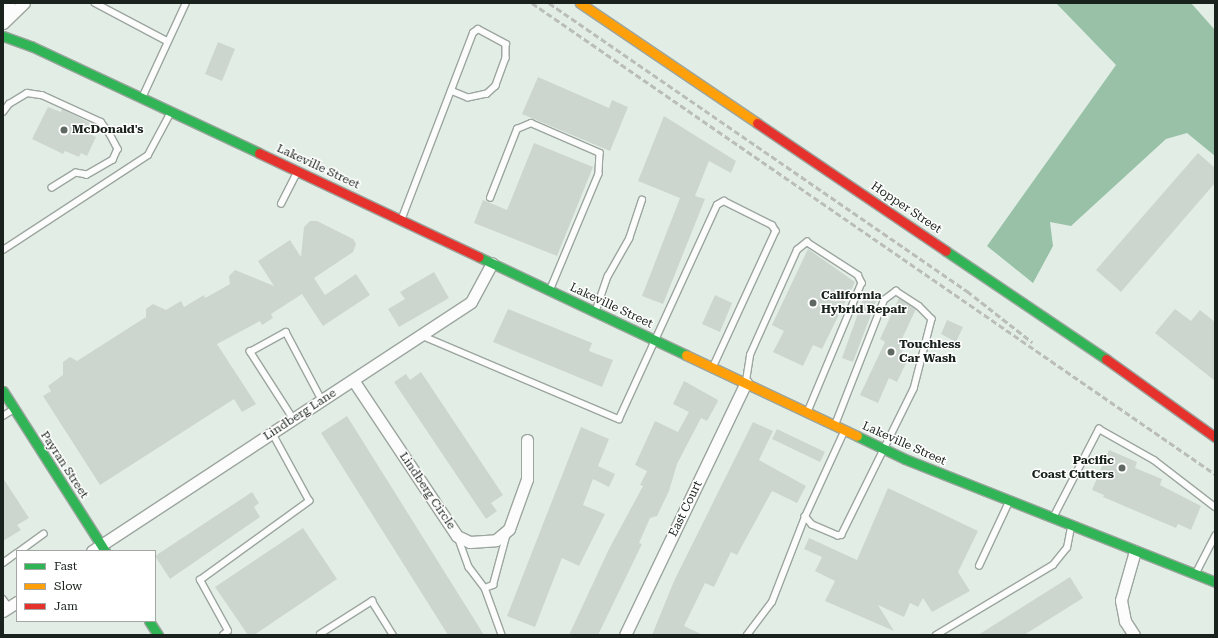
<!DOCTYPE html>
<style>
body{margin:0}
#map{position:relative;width:1218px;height:638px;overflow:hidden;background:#e2eee5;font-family:"Roboto Serif",serif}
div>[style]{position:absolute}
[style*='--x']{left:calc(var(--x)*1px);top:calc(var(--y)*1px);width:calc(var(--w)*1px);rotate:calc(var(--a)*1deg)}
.water>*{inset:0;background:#98c1a7}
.building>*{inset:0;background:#ccd6cf}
.roads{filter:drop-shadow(1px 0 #9ca59f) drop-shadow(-1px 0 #9ca59f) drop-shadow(0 1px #9ca59f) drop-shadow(0 -1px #9ca59f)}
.lane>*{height:5.5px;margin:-2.75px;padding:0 2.75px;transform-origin:2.75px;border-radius:2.75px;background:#fbfcfb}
.street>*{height:11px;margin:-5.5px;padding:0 5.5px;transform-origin:5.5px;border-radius:5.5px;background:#fbfcfb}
.fast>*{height:9px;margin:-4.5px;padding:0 4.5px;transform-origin:4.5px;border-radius:4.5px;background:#30b455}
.slow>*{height:9px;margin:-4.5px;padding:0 4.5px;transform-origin:4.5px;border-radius:4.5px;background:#ff9f0a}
.jam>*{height:9px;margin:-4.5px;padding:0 4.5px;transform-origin:4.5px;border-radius:4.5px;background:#e5322d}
.rail>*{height:3px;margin-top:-1.5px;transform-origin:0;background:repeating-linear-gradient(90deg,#babdba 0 6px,transparent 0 9px)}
.dots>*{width:11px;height:11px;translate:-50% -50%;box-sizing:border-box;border:2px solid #fff;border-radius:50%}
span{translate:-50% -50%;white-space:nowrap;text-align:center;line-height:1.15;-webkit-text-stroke:3px #fff;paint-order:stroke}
.poi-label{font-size:12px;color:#19221c;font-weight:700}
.left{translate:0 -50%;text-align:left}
.right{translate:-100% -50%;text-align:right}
.street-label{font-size:12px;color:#19221c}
.frame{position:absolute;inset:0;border:4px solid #19221c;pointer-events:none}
.legend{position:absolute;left:16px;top:550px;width:140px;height:72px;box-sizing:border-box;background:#fff;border:1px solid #a3a7a4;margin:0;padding:5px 7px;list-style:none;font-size:12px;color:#19221c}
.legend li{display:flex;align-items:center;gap:8px;height:20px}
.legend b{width:20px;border:1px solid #a3a7a4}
</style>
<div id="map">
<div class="water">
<div style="clip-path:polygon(1056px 3px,1191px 3px,1215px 30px,1215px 156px,1187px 133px,1166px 139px,1071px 226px,1050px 222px,1053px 246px,1033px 283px,987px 246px,1116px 65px)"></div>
</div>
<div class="building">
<div style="clip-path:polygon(218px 42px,235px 49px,222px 81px,205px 74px)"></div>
<div style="clip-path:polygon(538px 77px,609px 108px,612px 100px,628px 107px,610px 151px,522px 114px)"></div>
<div style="clip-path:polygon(48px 107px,61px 112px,62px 109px,94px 125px,90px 134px,96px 137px,87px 156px,81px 153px,79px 157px,65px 151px,63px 154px,32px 139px)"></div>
<div style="clip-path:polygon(664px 116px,736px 161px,731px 173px,709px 161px,695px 196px,705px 199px,663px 304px,642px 296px,680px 198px,638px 181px)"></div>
<div style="clip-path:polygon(534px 143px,593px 167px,557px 256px,474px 223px,483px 200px,507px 210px)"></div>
<div style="clip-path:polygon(1198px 153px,1215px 168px,1215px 183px,1121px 292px,1096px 270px)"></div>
<div style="clip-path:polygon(310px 221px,317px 221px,353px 239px,356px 244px,353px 252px,314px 278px,325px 295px,356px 274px,370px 295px,323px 326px,302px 294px,271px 314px,273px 318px,262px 325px,260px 321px,217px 344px,256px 404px,242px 412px,234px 399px,100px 485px,43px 396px,51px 391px,48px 386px,63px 375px,63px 362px,70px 357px,77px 361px,146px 317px,146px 309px,153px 304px,166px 310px,181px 301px,184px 307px,204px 295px,205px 298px,216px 292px,230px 284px,229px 276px,235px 270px,274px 286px,258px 261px,290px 240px,301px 257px,304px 227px)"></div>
<div style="clip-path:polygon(808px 249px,855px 282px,822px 349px,813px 345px,803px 366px,773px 352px,784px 331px,772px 325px)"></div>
<div style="clip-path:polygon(434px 272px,449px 298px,399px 327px,388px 309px,405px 299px,400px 292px)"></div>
<div style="clip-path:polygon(866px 291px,878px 296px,853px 362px,842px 358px)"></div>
<div style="clip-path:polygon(715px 295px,732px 303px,720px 332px,702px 324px)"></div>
<div style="clip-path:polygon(899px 298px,916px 309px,899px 345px,904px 347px,899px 357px,907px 361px,897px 382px,889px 378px,878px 403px,860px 395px,885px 342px,880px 339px)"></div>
<div style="clip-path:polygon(508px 309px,592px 343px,589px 351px,613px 360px,602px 387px,493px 342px)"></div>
<div style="clip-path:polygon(1175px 309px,1191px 321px,1200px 310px,1215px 322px,1215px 381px,1155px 333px)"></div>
<div style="clip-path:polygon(947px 320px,963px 327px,956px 342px,941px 334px)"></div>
<div style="clip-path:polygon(421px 372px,503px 495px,491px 503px,497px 511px,486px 519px,394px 382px,406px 374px,410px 380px)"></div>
<div style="clip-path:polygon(684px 381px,718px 400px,717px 403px,707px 421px,701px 418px,677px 464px,669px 491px,657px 516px,650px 518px,639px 543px,642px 544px,598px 635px,569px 635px,609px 549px,643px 486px,640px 485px,647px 471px,635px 465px,655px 421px,678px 432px,689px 412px,673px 404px)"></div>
<div style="clip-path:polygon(347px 416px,484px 635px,448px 635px,321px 433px)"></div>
<div style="clip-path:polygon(753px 422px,773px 431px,759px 460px,806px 486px,797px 503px,772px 491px,737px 555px,731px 552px,714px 587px,705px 583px,684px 626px,703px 635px,652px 635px,674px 581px)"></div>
<div style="clip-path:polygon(581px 427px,609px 439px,598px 466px,615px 474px,609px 487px,593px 479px,583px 505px,605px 514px,579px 566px,562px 558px,535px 627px,507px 616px)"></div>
<div style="clip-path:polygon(777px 429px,825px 452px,820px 462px,772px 439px)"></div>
<div style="clip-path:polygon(1109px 450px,1137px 462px,1135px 468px,1162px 479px,1160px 485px,1201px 506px,1191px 530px,1178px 524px,1176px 528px,1103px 497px,1104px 495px,1092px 490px)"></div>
<div style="clip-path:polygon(3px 478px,29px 518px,17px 525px,21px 530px,3px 541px)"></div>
<div style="clip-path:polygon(888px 488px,978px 531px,958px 572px,970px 591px,932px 612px,923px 598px,918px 607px,910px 603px,904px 617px,878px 605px,894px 631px,825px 601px,835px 581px,815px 571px,822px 557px,804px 549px,809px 538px,857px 560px)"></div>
<div style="clip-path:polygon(252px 492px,259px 503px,254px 507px,260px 517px,170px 579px,155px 556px)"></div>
<div style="clip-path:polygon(303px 528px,337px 579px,254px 635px,248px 635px,215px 587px)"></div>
<div style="clip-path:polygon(1070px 577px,1083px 598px,1024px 635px,978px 635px)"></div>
</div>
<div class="roads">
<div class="lane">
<div style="--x:95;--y:3;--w:81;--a:27.8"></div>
<div style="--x:143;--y:96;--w:102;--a:-65.2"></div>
<div style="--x:3;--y:112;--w:10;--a:-53"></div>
<div style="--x:9;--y:104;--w:21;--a:-31"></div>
<div style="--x:27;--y:93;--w:15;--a:8"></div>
<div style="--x:42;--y:95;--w:65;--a:24.6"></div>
<div style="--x:101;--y:122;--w:15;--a:53"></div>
<div style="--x:110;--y:134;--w:17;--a:62"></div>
<div style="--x:118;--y:149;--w:12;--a:114"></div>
<div style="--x:113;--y:160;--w:30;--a:150"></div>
<div style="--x:87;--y:175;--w:11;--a:-170"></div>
<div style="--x:76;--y:173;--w:28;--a:148"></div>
<div style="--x:490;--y:198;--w:74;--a:-68.6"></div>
<div style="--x:517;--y:129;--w:15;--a:-23"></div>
<div style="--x:531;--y:123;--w:75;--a:23.5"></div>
<div style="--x:600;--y:153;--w:21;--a:93"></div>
<div style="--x:599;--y:174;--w:125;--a:112.7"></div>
<div style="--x:281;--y:204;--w:36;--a:-63"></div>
<div style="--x:402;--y:218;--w:198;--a:-69"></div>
<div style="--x:473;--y:33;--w:6;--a:-39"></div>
<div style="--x:478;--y:29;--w:32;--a:28"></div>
<div style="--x:506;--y:44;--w:14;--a:90"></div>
<div style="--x:506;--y:58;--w:30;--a:110"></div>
<div style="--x:496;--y:86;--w:12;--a:138"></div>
<div style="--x:487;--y:94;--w:19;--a:168"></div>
<div style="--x:468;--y:98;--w:18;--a:-158"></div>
<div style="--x:3;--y:250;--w:173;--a:-33.2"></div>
<div style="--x:148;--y:155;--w:47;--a:-61.8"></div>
<div style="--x:596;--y:310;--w:36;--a:-71"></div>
<div style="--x:608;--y:276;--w:43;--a:-60.4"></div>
<div style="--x:629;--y:239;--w:41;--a:-71.6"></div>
<div style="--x:423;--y:336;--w:213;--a:23"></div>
<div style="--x:619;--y:419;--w:235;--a:-65.4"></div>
<div style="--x:717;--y:205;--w:8;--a:-30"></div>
<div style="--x:724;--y:201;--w:54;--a:26.6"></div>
<div style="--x:772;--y:225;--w:7;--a:56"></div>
<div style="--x:776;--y:231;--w:149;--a:114.7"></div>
<div style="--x:746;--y:381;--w:26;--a:-81"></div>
<div style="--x:750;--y:355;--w:115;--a:-65.9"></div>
<div style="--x:797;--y:250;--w:13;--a:-39"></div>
<div style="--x:807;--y:242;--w:61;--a:32.9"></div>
<div style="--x:858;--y:275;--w:9;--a:63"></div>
<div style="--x:862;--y:283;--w:138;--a:112.7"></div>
<div style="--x:3;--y:416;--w:13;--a:-32"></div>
<div style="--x:293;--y:419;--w:80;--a:-122.7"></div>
<div style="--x:250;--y:352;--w:41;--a:-29.1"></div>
<div style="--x:286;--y:332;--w:77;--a:62.1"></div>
<div style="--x:835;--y:425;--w:134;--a:-68.6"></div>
<div style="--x:884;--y:300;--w:15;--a:-37"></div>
<div style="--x:896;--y:291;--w:27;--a:33"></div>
<div style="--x:919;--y:306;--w:18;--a:45"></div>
<div style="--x:932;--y:319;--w:72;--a:104.4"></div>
<div style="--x:914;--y:389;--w:163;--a:116.3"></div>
<div style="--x:842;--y:535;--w:4;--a:166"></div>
<div style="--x:838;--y:536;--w:28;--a:-157"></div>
<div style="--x:812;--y:525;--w:11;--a:-131"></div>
<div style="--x:805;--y:517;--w:94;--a:-65.4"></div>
<div style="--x:1054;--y:516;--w:98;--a:-62.7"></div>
<div style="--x:1099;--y:429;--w:63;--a:29.4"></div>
<div style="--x:1154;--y:460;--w:77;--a:37.6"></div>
<div style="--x:458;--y:537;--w:32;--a:70"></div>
<div style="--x:469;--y:567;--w:26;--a:53"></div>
<div style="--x:485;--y:588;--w:9;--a:-21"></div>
<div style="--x:493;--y:585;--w:54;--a:-74.9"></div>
<div style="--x:20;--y:551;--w:29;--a:-36"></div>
<div style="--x:3;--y:563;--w:17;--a:-36"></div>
<div style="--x:979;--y:566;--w:71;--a:-64.9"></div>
<div style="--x:1196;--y:573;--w:42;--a:-62.8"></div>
<div style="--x:485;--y:588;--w:50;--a:70.1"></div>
<div style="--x:3;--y:599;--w:10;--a:53"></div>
<div style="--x:320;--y:634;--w:62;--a:-32.4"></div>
<div style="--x:372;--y:601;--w:40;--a:58"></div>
<div style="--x:223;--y:635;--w:6;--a:-39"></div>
<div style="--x:228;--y:631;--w:58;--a:-118.8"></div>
<div style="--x:200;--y:580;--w:135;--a:-35.9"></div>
<div style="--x:309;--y:501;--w:77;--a:-118.6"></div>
<div style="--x:747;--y:635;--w:41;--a:-52.9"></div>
<div style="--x:772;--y:602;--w:91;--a:-68.8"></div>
<div style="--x:936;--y:635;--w:136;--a:-30.9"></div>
<div style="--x:1053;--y:565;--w:22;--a:-51"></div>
<div style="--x:1067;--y:548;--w:20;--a:-79"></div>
</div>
<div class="street">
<div style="--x:3;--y:12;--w:11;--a:-56"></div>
<div style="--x:3;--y:23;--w:29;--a:-44"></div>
<div style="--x:353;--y:380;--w:187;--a:56.3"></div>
<div style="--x:457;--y:536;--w:14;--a:25"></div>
<div style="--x:470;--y:542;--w:26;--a:-4"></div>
<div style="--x:496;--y:540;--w:17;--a:-40"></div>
<div style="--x:509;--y:529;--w:53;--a:-70.2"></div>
<div style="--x:527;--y:479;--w:39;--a:-90"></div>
<div style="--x:92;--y:551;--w:453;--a:-33.3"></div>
<div style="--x:471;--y:302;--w:44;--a:-61.7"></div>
<div style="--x:3;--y:611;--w:17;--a:-33"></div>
<div style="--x:625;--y:635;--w:280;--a:-64.4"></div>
<div style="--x:1134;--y:635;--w:17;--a:-123"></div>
<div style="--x:1125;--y:621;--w:21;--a:-101"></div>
<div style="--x:1121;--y:600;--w:51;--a:-74.1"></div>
</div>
<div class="fast">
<div style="--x:3;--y:36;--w:30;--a:20"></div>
<div style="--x:31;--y:46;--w:252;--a:25.1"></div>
<div style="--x:946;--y:251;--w:193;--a:34"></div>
<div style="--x:479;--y:257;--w:229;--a:25.3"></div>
<div style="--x:3;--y:391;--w:190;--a:57.5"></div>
<div style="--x:857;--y:436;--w:53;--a:25.6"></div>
<div style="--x:905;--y:459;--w:334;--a:21.6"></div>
<div style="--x:149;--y:621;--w:17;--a:57"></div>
</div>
<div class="slow">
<div style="--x:580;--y:3;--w:214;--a:34.1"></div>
<div style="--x:686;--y:355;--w:189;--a:25.3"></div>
</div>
<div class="jam">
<div style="--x:757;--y:123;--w:228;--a:34.1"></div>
<div style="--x:259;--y:153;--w:243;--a:25.3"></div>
<div style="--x:1106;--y:359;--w:134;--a:35.6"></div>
</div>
</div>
<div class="rail">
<div style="--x:532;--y:3;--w:830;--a:34.59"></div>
<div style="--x:549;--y:3;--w:508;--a:34.57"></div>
<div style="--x:967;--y:291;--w:83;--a:38.1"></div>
</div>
<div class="dots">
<div style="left:64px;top:130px;background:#5f6962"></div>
<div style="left:813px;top:303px;background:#5f6962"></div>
<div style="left:891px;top:352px;background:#5f6962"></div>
<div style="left:1122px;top:468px;background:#5f6962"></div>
</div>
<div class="poi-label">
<span class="left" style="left:72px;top:130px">McDonald's</span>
<span class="left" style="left:821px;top:303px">California<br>Hybrid Repair</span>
<span class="left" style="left:899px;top:352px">Touchless<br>Car Wash</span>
<span class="right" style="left:1114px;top:468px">Pacific<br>Coast Cutters</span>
</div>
<div class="street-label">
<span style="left:318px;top:167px;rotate:25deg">Lakeville Street</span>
<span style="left:906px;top:208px;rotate:34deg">Hopper Street</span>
<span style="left:611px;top:306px;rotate:25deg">Lakeville Street</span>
<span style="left:300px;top:415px;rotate:-33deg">Lindberg Lane</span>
<span style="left:904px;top:444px;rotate:24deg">Lakeville Street</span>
<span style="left:64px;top:465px;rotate:57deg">Payran Street</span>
<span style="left:427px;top:491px;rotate:56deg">Lindberg Circle</span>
<span style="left:686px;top:509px;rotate:-64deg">East Court</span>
</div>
<div class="frame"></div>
<ul class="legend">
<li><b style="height:5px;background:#30b455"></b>Fast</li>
<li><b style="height:5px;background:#ff9f0a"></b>Slow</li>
<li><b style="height:5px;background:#e5322d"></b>Jam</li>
</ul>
</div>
